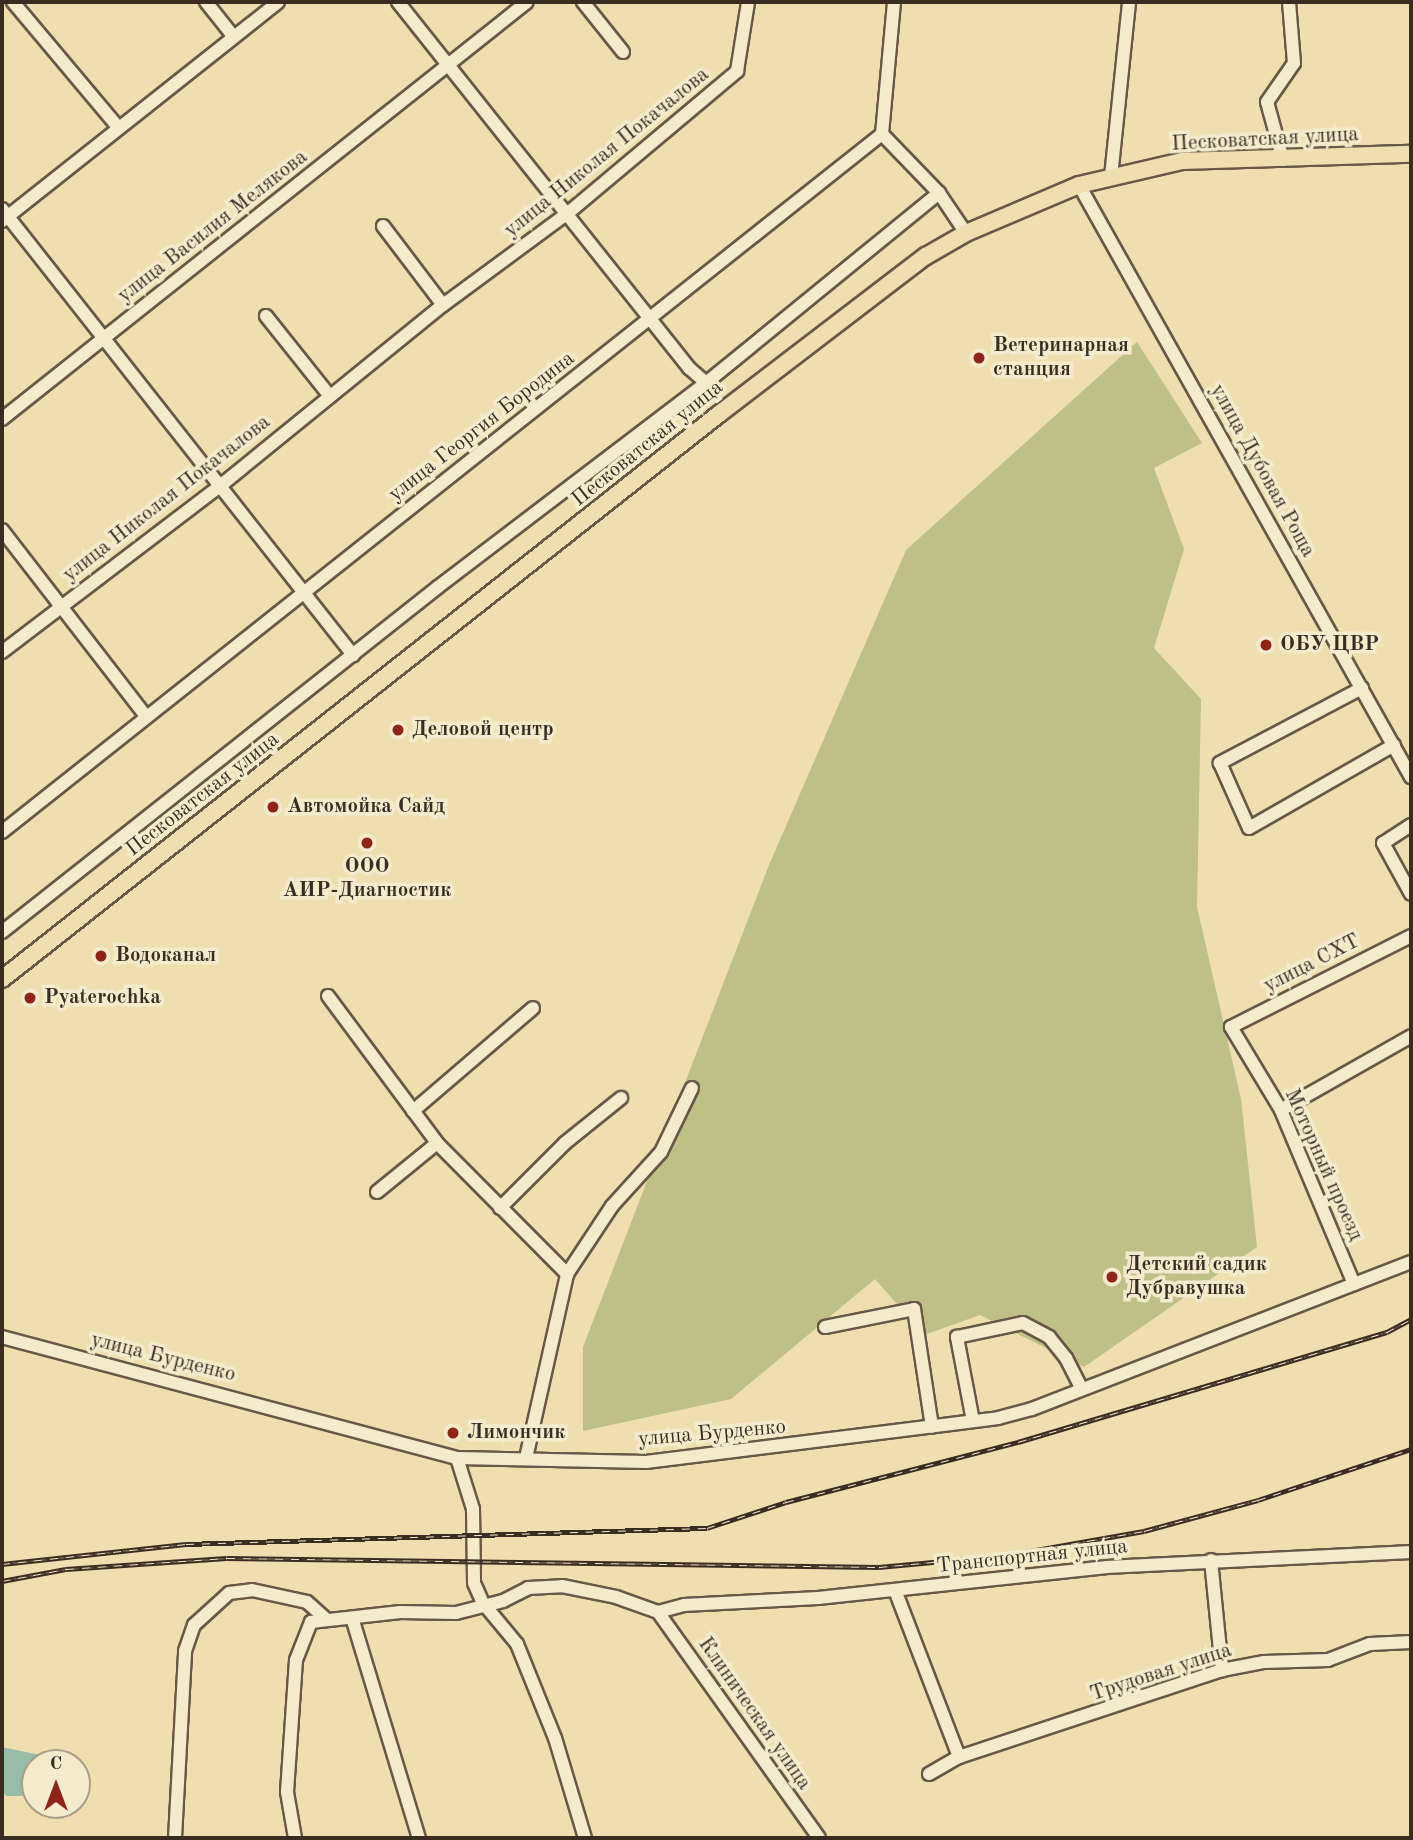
<!DOCTYPE html>
<meta charset="utf-8">
<style>
body{margin:0}
#map{position:relative;width:1413px;height:1840px;overflow:hidden;background:#eedeb0;font-family:"Old Standard TT",serif}
div>[style]{position:absolute}
[style*='--x']{left:calc(var(--x)*1px);top:calc(var(--y)*1px);width:calc(var(--w)*1px);rotate:calc(var(--a)*1deg)}
.green>*{inset:0;background:#bec088}
.water>*{inset:0;background:#99bca9}
.roads{filter:drop-shadow(2px 0 #685846) drop-shadow(-2px 0 #685846) drop-shadow(0 2px #685846) drop-shadow(0 -2px #685846)}
.minor>*{height:12px;margin:-6px;padding:0 6px;transform-origin:6px;border-radius:6px;background:#f4eacc}
.major>*{height:16px;margin:-8px;padding:0 8px;transform-origin:8px;border-radius:8px;background:#eedeb0}
.rail>*{height:5px;margin-top:-2.5px;transform-origin:0;background:repeating-linear-gradient(90deg,#f4eacc 0 8px,#3b2c22 0 16px);box-sizing:border-box;border-block:2px solid #3b2c22}
.dots>*{width:19px;height:19px;translate:-50% -50%;box-sizing:border-box;border:4px solid #f4eacc;border-radius:50%}
span{translate:-50% -50%;white-space:nowrap;text-align:center;line-height:1.15;-webkit-text-stroke:7px #f4eacc;paint-order:stroke}
.street-label{font-size:21px;color:#3b2c22}
.poi-label{font-size:21px;color:#3b2c22;font-weight:700}
.left{translate:0 -50%;text-align:left}
.frame{position:absolute;inset:0;border:4px solid #3b2c22;pointer-events:none}
.north{position:absolute;left:21px;top:1749px;width:70px;height:70px;box-sizing:border-box;background:#f4eacc;border:2px solid #aa9e88;border-radius:50%;rotate:0deg;font-size:19px;font-weight:700;line-height:28px;text-align:center;color:#3b2c22}
.north::after{content:'';display:block;margin:auto;width:24px;height:32px;background:#8f2418;clip-path:polygon(50% 0,100% 100%,50% 72%,0 100%)}
</style>
<div id="map">
<div class="green">
<div style="clip-path:polygon(1137px 342px,1202px 443px,1154px 468px,1184px 549px,1154px 648px,1201px 699px,1197px 907px,1241px 1099px,1257px 1247px,1084px 1367px,980px 1315px,924px 1335px,875px 1279px,731px 1399px,583px 1431px,583px 1347px,769px 865px,906px 550px)"></div>
</div>
<div class="water">
<div style="clip-path:polygon(2px 1747px,73px 1762px,74px 1763px,35px 1763px,35px 1782px,22px 1796px,6px 1796px,2px 1791px)"></div>
</div>
<div class="roads">
<div class="minor">
<div style="--x:13;--y:2;--w:163;--a:50"></div>
<div style="--x:206;--y:2;--w:43;--a:51.5"></div>
<div style="--x:398;--y:2;--w:468;--a:51.5"></div>
<div style="--x:689;--y:368;--w:23;--a:41"></div>
<div style="--x:583;--y:2;--w:64;--a:51.3"></div>
<div style="--x:882;--y:134;--w:82;--a:46"></div>
<div style="--x:939;--y:193;--w:48;--a:56"></div>
<div style="--x:1283;--y:160;--w:60;--a:-105.4"></div>
<div style="--x:1267;--y:102;--w:47;--a:-55.3"></div>
<div style="--x:1294;--y:63;--w:61;--a:-94.7"></div>
<div style="--x:1111;--y:177;--w:176;--a:-84.1"></div>
<div style="--x:1079;--y:185;--w:679;--a:60.72"></div>
<div style="--x:2;--y:209;--w:568;--a:51.8"></div>
<div style="--x:2;--y:221;--w:352;--a:-38.4"></div>
<div style="--x:383;--y:226;--w:99;--a:52.8"></div>
<div style="--x:266;--y:316;--w:101;--a:51.4"></div>
<div style="--x:2;--y:419;--w:670;--a:-38.46"></div>
<div style="--x:2;--y:530;--w:235;--a:52.3"></div>
<div style="--x:2;--y:652;--w:274;--a:-37.3"></div>
<div style="--x:220;--y:486;--w:287;--a:-39.1"></div>
<div style="--x:443;--y:305;--w:155;--a:-36.4"></div>
<div style="--x:568;--y:213;--w:221;--a:-40"></div>
<div style="--x:737;--y:71;--w:70;--a:-80.9"></div>
<div style="--x:1362;--y:688;--w:161;--a:152.2"></div>
<div style="--x:1220;--y:763;--w:71;--a:66"></div>
<div style="--x:1249;--y:828;--w:167;--a:-29.8"></div>
<div style="--x:1411;--y:825;--w:33;--a:147"></div>
<div style="--x:1383;--y:843;--w:58;--a:61.2"></div>
<div style="--x:2;--y:832;--w:1123;--a:-38.42"></div>
<div style="--x:882;--y:134;--w:133;--a:-84.8"></div>
<div style="--x:2;--y:932;--w:556;--a:-38.35"></div>
<div style="--x:438;--y:587;--w:337;--a:-37.3"></div>
<div style="--x:706;--y:383;--w:301;--a:-39.2"></div>
<div style="--x:328;--y:996;--w:183;--a:53.4"></div>
<div style="--x:437;--y:1143;--w:185;--a:45.2"></div>
<div style="--x:1281;--y:1110;--w:150;--a:-29.6"></div>
<div style="--x:413;--y:1111;--w:158;--a:-40.6"></div>
<div style="--x:377;--y:1192;--w:77;--a:-39.2"></div>
<div style="--x:500;--y:1208;--w:92;--a:-45"></div>
<div style="--x:565;--y:1143;--w:72;--a:-38.8"></div>
<div style="--x:1354;--y:1284;--w:189;--a:-112.8"></div>
<div style="--x:1281;--y:1110;--w:97;--a:-121.1"></div>
<div style="--x:1231;--y:1027;--w:202;--a:-26.8"></div>
<div style="--x:825;--y:1327;--w:91;--a:-11.4"></div>
<div style="--x:914;--y:1309;--w:119;--a:81.3"></div>
<div style="--x:2;--y:1337;--w:471;--a:14.9"></div>
<div style="--x:457;--y:1458;--w:189;--a:1.2"></div>
<div style="--x:646;--y:1462;--w:355;--a:-7.1"></div>
<div style="--x:998;--y:1418;--w:35;--a:-15"></div>
<div style="--x:1032;--y:1409;--w:407;--a:-21.2"></div>
<div style="--x:973;--y:1421;--w:86;--a:-100.8"></div>
<div style="--x:957;--y:1337;--w:67;--a:-12"></div>
<div style="--x:1023;--y:1323;--w:30;--a:28"></div>
<div style="--x:1049;--y:1337;--w:27;--a:51"></div>
<div style="--x:1066;--y:1358;--w:35;--a:63"></div>
<div style="--x:457;--y:1458;--w:53;--a:72.6"></div>
<div style="--x:473;--y:1509;--w:74;--a:89.2"></div>
<div style="--x:474;--y:1583;--w:22;--a:66"></div>
<div style="--x:483;--y:1603;--w:53;--a:50.3"></div>
<div style="--x:517;--y:1644;--w:101;--a:68"></div>
<div style="--x:555;--y:1738;--w:104;--a:73.3"></div>
<div style="--x:526;--y:1458;--w:189;--a:-77.4"></div>
<div style="--x:567;--y:1274;--w:82;--a:-56.5"></div>
<div style="--x:612;--y:1206;--w:73;--a:-47.8"></div>
<div style="--x:661;--y:1152;--w:71;--a:-64.2"></div>
<div style="--x:1211;--y:1560;--w:111;--a:84.3"></div>
<div style="--x:895;--y:1590;--w:179;--a:69"></div>
<div style="--x:658;--y:1612;--w:27;--a:-15"></div>
<div style="--x:684;--y:1605;--w:134;--a:-3"></div>
<div style="--x:818;--y:1598;--w:291;--a:-6.1"></div>
<div style="--x:1107;--y:1567;--w:304;--a:-2.8"></div>
<div style="--x:658;--y:1612;--w:277;--a:54.5"></div>
<div style="--x:353;--y:1621;--w:227;--a:73.1"></div>
<div style="--x:929;--y:1774;--w:34;--a:-30"></div>
<div style="--x:959;--y:1757;--w:277;--a:-18.3"></div>
<div style="--x:1222;--y:1670;--w:43;--a:-10.8"></div>
<div style="--x:1264;--y:1662;--w:64;--a:-1.8"></div>
<div style="--x:1328;--y:1660;--w:45;--a:-20.9"></div>
<div style="--x:1370;--y:1644;--w:41;--a:-2.8"></div>
<div style="--x:175;--y:1838;--w:187;--a:-86.9"></div>
<div style="--x:185;--y:1651;--w:28;--a:-71"></div>
<div style="--x:194;--y:1625;--w:47;--a:-42.4"></div>
<div style="--x:229;--y:1593;--w:23;--a:-7"></div>
<div style="--x:252;--y:1590;--w:56;--a:12.3"></div>
<div style="--x:307;--y:1602;--w:24;--a:42"></div>
<div style="--x:295;--y:1838;--w:47;--a:-99.9"></div>
<div style="--x:287;--y:1792;--w:132;--a:-86.1"></div>
<div style="--x:296;--y:1660;--w:41;--a:-68.5"></div>
<div style="--x:311;--y:1622;--w:90;--a:-6.4"></div>
<div style="--x:400;--y:1612;--w:56;--a:1"></div>
<div style="--x:456;--y:1613;--w:49;--a:-14.3"></div>
<div style="--x:503;--y:1601;--w:28;--a:-27"></div>
<div style="--x:528;--y:1588;--w:34;--a:-3"></div>
<div style="--x:562;--y:1586;--w:55;--a:11.5"></div>
<div style="--x:616;--y:1597;--w:45;--a:19.7"></div>
</div>
<div class="major">
<div style="--x:2;--y:979;--w:913;--a:-38.24"></div>
<div style="--x:719;--y:414;--w:260;--a:-37.4"></div>
<div style="--x:926;--y:256;--w:46;--a:-29.9"></div>
<div style="--x:966;--y:233;--w:123;--a:-23"></div>
<div style="--x:1079;--y:185;--w:106;--a:-13.1"></div>
<div style="--x:1182;--y:161;--w:229;--a:-1.8"></div>
</div>
</div>
<div class="rail">
<div style="--x:2;--y:1564;--w:185;--a:-6.2"></div>
<div style="--x:186;--y:1544;--w:521;--a:-1.76"></div>
<div style="--x:707;--y:1528;--w:83;--a:-18.2"></div>
<div style="--x:786;--y:1502;--w:240;--a:-14.5"></div>
<div style="--x:1018;--y:1442;--w:385;--a:-16.6"></div>
<div style="--x:1387;--y:1332;--w:27;--a:-28"></div>
<div style="--x:2;--y:1581;--w:65;--a:-10.6"></div>
<div style="--x:66;--y:1569;--w:161;--a:-3.9"></div>
<div style="--x:227;--y:1558;--w:652;--a:0.79"></div>
<div style="--x:879;--y:1567;--w:130;--a:-5.3"></div>
<div style="--x:1008;--y:1555;--w:138;--a:-10"></div>
<div style="--x:1144;--y:1531;--w:118;--a:-15.2"></div>
<div style="--x:1258;--y:1500;--w:161;--a:-18.4"></div>
</div>
<div class="dots">
<div style="left:979px;top:358px;background:#8f2418"></div>
<div style="left:1266px;top:645px;background:#8f2418"></div>
<div style="left:398px;top:730px;background:#8f2418"></div>
<div style="left:273px;top:807px;background:#8f2418"></div>
<div style="left:367px;top:843px;background:#8f2418"></div>
<div style="left:101px;top:956px;background:#8f2418"></div>
<div style="left:30px;top:998px;background:#8f2418"></div>
<div style="left:1112px;top:1277px;background:#8f2418"></div>
<div style="left:453px;top:1433px;background:#8f2418"></div>
</div>
<div class="street-label">
<span style="left:1265px;top:140px;rotate:-3deg">Песковатская улица</span>
<span style="left:607px;top:153px;rotate:-39deg">улица Николая Покачалова</span>
<span style="left:213px;top:227px;rotate:-38deg">улица Василия Мелякова</span>
<span style="left:482px;top:427px;rotate:-38deg">улица Георгия Бородина</span>
<span style="left:648px;top:444px;rotate:-39deg">Песковатская улица</span>
<span style="left:1262px;top:471px;rotate:61deg">улица Дубовая Роща</span>
<span style="left:167px;top:499px;rotate:-38deg">улица Николая Покачалова</span>
<span style="left:203px;top:795px;rotate:-38deg">Песковатская улица</span>
<span style="left:1312px;top:964px;rotate:-27deg">улица СХТ</span>
<span style="left:1323px;top:1165px;rotate:66deg">Моторный проезд</span>
<span style="left:163px;top:1358px;rotate:14deg">улица Бурденко</span>
<span style="left:712px;top:1434px;rotate:-5deg">улица Бурденко</span>
<span style="left:1032px;top:1557px;rotate:-6deg">Транспортная улица</span>
<span style="left:1161px;top:1673px;rotate:-18deg">Трудовая улица</span>
<span style="left:754px;top:1714px;rotate:55deg">Клиническая улица</span>
</div>
<div class="poi-label">
<span class="left" style="left:993px;top:358px">Ветеринарная<br>станция</span>
<span class="left" style="left:1280px;top:645px">ОБУ ЦВР</span>
<span class="left" style="left:412px;top:730px">Деловой центр</span>
<span class="left" style="left:287px;top:807px">Автомойка Сайд</span>
<span style="left:367px;top:879px">ООО<br>АИР-Диагностик</span>
<span class="left" style="left:115px;top:956px">Водоканал</span>
<span class="left" style="left:44px;top:998px">Pyaterochka</span>
<span class="left" style="left:1126px;top:1277px">Детский садик<br>Дубравушка</span>
<span class="left" style="left:467px;top:1433px">Лимончик</span>
</div>
<div class="frame"></div>
<div class="north">С</div>
</div>
